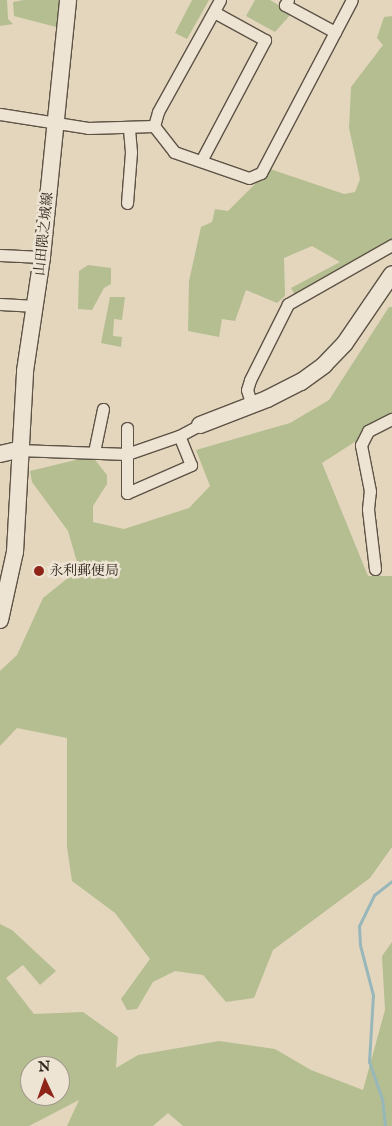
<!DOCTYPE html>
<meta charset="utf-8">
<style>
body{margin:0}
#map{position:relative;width:392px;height:1126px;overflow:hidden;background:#e4d6bd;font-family:"IM FELL English","Noto Serif JP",serif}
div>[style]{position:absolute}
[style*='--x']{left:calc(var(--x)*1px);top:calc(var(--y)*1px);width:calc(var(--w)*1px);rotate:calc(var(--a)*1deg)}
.green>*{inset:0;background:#b4be91}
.stream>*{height:3px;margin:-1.5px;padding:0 1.5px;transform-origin:1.5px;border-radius:1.5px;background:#98b7ba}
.roads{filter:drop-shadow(1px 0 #5d5346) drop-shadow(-1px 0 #5d5346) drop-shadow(0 1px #5d5346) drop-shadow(0 -1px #5d5346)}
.street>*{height:11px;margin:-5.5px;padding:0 5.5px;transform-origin:5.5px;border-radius:5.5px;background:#ede4d4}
.secondary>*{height:16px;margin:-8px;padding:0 8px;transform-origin:8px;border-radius:8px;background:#ede4d4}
.dots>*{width:14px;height:14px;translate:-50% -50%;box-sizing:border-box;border:2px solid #ede4d4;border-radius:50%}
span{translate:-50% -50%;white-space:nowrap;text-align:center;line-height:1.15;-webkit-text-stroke:5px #ede4d4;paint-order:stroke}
.street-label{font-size:14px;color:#30271e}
.poi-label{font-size:14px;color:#30271e}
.left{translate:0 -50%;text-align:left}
.north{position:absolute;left:20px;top:1056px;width:50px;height:50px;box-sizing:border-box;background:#ede4d4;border:1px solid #a1988b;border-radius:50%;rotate:357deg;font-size:14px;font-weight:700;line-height:20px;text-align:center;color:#30271e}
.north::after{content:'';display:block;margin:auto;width:18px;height:22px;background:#8f2418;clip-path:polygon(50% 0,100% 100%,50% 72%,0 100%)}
</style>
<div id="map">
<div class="green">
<div style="clip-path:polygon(0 0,7px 0,8px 19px,13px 24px,0 26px)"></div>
<div style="clip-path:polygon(24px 0,61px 0,60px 28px,14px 16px,13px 2px)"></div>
<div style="clip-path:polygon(192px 0,209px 0,187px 39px,175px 33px)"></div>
<div style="clip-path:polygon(255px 0,270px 0,292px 13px,275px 32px,246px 16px)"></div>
<div style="clip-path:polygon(392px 16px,392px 241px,295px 295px,291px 288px,340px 262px,312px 246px,284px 258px,285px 296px,277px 303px,246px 290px,235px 321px,222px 319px,219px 337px,188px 331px,189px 281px,201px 227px,212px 222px,215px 209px,228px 211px,270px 169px,344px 194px,355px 192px,360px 179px,349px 128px,351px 87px,383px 45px,377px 38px,384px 17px)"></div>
<div style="clip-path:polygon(88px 265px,111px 268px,111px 284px,104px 288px,92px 310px,78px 309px,79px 271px)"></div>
<div style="clip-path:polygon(110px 297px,125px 297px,122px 320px,114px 319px,113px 336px,122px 337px,121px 347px,101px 343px)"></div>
<div style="clip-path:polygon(389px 307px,392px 307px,392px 418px,322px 463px,368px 576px,392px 576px,392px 847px,370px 878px,273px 950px,254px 998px,226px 1002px,203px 975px,175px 971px,153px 982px,137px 1009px,127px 1010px,121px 999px,150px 959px,115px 913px,72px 881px,67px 847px,67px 738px,17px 728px,0 746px,0 671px,17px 655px,43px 598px,79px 569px,68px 531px,32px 482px,30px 471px,92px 456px,107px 475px,107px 484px,93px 506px,93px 522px,124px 529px,189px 508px,210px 486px,196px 450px,290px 423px,329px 400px)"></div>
<div style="clip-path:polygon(evenodd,0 924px,12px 930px,56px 971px,40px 985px,23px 965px,6px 978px,34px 1014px,83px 1012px,118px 1037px,116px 1068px,138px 1055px,219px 1041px,275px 1049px,311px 1070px,363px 1090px,385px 1010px,382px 956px,392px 942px,392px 1126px,183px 1126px,168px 1113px,153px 1126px,67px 1126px,79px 1100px,29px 1126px,0 1126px,0 924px,30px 1066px,60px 1066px,60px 1096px,30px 1096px,30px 1066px)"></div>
</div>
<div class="stream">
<div style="--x:385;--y:1126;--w:27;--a:-96"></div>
<div style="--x:382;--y:1099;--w:39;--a:-109"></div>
<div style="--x:369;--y:1062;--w:67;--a:-86.6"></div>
<div style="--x:373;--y:995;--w:52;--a:-104.6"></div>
<div style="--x:360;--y:945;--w:19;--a:-93"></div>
<div style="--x:359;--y:926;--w:34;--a:-64"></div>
<div style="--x:374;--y:895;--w:23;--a:-38"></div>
</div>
<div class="roads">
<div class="street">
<div style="--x:220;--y:0;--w:128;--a:119"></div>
<div style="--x:158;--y:112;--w:15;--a:106"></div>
<div style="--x:154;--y:126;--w:33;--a:52"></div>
<div style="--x:174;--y:152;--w:79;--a:19.1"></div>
<div style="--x:249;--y:178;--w:13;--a:-23"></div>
<div style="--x:261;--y:173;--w:195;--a:-62.3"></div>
<div style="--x:288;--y:0;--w:6;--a:121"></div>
<div style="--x:285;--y:5;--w:57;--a:28.4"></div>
<div style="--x:0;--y:114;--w:89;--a:9"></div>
<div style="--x:88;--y:128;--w:66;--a:-1.7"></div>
<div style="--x:201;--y:161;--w:137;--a:-62.1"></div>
<div style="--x:265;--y:40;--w:58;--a:-151.2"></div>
<div style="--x:127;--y:203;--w:51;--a:-85.5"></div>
<div style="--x:131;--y:152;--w:25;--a:-95"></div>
<div style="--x:0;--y:255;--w:42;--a:2.7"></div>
<div style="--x:0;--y:304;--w:36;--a:3"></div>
<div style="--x:252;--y:406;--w:17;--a:-107"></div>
<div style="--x:247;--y:390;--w:10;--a:-73"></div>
<div style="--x:250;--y:380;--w:85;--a:-63.4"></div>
<div style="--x:288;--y:304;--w:120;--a:-29.6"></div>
<div style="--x:127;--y:428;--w:65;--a:90"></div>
<div style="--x:127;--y:493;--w:70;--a:-23.6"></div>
<div style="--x:191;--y:465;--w:31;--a:-112"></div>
<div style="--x:18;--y:450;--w:109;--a:2.1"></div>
<div style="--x:127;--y:454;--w:55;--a:-19.1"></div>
<div style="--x:179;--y:436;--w:24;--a:-28"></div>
<div style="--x:94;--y:452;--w:44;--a:-78.2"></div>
<div style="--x:375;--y:569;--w:60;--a:-96.7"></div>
<div style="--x:368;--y:509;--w:18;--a:-84"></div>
<div style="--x:370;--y:491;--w:47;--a:-101.1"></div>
<div style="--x:361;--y:445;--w:16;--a:-63"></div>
<div style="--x:368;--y:431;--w:27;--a:-27"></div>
</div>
<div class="secondary">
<div style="--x:200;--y:425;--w:72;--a:-21.2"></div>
<div style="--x:267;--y:399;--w:38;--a:-27"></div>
<div style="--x:301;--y:382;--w:29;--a:-36"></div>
<div style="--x:324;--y:365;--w:30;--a:-46"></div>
<div style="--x:345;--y:343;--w:83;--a:-55.7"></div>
<div style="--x:0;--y:454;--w:18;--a:-13"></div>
<div style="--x:0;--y:620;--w:70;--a:-77.6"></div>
<div style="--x:15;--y:552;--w:181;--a:-86.8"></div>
<div style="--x:25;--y:371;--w:115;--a:-81.5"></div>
<div style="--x:42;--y:257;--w:258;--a:-84.2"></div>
</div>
</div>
<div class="dots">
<div style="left:39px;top:571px;background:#8f2418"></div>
</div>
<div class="street-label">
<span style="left:44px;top:234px;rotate:-84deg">山田隈之城線</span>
</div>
<div class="poi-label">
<span class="left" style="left:49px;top:571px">永利郵便局</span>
</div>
<div class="north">N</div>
</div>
